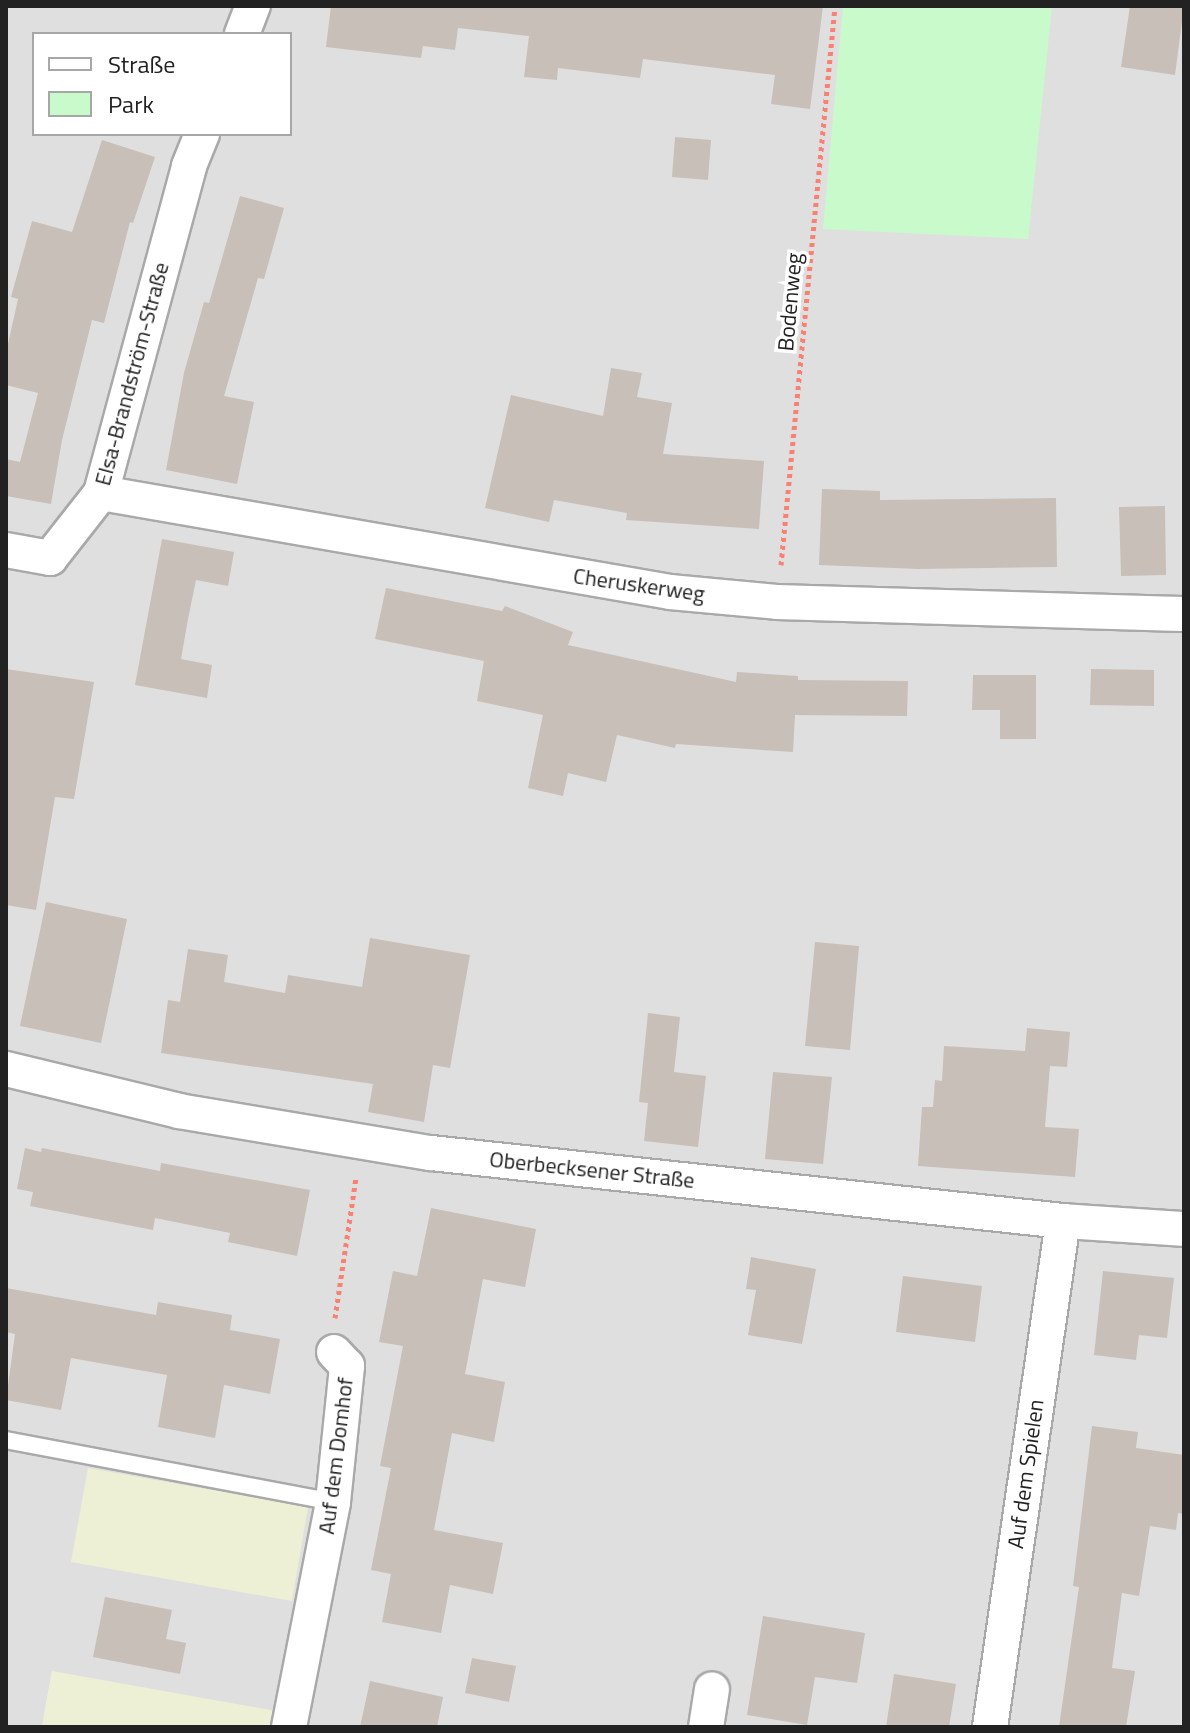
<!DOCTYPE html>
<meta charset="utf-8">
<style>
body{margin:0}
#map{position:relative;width:1190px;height:1733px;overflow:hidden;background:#f2efe9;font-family:"Titillium Web",sans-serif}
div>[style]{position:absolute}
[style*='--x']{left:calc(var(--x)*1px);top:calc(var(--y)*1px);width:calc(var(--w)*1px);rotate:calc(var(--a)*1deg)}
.residential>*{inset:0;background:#e0dfdf}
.farmland>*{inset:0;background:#eef0d5}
.park>*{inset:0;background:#c8facc}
.building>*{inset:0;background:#c7bfb8}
.path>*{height:5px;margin-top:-2.5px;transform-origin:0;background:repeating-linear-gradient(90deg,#fa8072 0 4px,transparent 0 8px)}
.roads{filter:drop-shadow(2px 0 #a9a9a9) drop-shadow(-2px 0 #a9a9a9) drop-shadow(0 2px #a9a9a9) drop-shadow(0 -2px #a9a9a9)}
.lane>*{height:16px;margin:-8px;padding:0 8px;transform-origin:8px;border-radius:8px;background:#fff}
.street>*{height:34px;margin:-17px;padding:0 17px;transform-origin:17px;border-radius:17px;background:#fff}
span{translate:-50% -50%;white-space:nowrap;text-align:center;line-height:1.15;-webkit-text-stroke:7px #fff;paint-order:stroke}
.street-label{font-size:22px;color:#222}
.frame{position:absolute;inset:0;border:8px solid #222;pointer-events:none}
.legend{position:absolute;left:32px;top:32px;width:260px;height:104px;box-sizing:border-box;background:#fff;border:2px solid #a7a7a7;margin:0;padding:10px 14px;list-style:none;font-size:24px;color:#222}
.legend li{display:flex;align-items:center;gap:16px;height:40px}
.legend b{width:40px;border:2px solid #a7a7a7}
</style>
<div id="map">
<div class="residential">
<div style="clip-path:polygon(evenodd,6px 6px,1184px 6px,1184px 1727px,273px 1727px,52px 1671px,42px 1727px,6px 1727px,6px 6px,34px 34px,290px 34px,290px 134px,34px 134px,34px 34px)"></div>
</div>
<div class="farmland">
<div style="clip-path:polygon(88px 1468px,308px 1507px,292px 1601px,71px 1562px)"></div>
<div style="clip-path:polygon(52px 1671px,276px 1711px,273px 1727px,42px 1727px)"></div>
</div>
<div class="park">
<div style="clip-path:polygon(843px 6px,1052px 6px,1028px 239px,823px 229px)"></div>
</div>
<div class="building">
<div style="clip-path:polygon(331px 6px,823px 6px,810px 109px,771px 104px,775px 75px,643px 59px,640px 78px,558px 68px,557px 80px,524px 77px,529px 36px,458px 28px,455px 50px,423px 46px,421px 58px,326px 47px)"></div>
<div style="clip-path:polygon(1130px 6px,1184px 6px,1175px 75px,1121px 67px)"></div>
<div style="clip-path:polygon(675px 137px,711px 140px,708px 180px,672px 177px)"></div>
<div style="clip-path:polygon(102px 140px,155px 157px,133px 223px,130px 222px,104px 323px,92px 320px,62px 440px,51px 504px,6px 496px,6px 459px,20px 462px,38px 393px,6px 385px,6px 353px,18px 299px,11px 297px,32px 221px,72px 232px)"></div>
<div style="clip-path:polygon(240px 196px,284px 208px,264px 279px,258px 278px,224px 396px,254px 402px,237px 484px,166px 470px,184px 373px,204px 302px,209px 303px)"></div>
<div style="clip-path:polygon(611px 368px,642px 373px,637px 397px,672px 403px,663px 454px,764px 461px,759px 529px,626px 520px,627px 513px,554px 500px,549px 522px,485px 508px,511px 395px,603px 416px)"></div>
<div style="clip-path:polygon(822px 489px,880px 491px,880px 500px,1056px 498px,1057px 567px,919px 569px,819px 565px)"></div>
<div style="clip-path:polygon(1165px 506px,1166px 575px,1121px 576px,1119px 507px)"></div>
<div style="clip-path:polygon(162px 539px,234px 552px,228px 586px,196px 580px,188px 619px,181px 659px,212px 665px,207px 698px,135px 685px)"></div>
<div style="clip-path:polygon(386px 588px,502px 611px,505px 606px,573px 632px,568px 645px,736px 682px,737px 672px,798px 676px,798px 680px,908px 681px,907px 716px,795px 715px,793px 752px,676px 744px,675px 748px,617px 735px,606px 782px,568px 773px,563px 796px,528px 788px,543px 715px,477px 701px,484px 661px,375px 639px)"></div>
<div style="clip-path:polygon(6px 669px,94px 682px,74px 799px,55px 797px,36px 910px,6px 905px)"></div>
<div style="clip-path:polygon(1091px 669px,1154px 670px,1154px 706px,1090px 705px)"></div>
<div style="clip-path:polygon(973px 675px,1036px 675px,1036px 739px,1000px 739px,1000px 710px,972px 710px)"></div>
<div style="clip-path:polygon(46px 902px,127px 919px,101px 1043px,20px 1026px)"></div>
<div style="clip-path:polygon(370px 938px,470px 955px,450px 1068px,433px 1065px,424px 1122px,368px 1112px,373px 1084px,161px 1053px,168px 1000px,180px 1002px,188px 949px,228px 955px,224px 982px,285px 993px,288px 975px,362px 987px)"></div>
<div style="clip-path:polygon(815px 942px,859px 946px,850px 1050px,805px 1046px)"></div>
<div style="clip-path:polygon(648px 1013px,680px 1017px,674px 1072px,706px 1076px,698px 1147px,644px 1141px,648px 1103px,639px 1102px)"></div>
<div style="clip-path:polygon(1027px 1028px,1070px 1032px,1067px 1067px,1050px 1066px,1045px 1127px,1079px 1129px,1075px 1177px,918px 1166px,922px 1107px,933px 1107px,935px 1080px,942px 1081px,944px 1046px,1025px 1051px)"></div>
<div style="clip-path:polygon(773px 1072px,832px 1077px,823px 1164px,765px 1159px)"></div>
<div style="clip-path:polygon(25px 1148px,41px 1152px,42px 1148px,160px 1171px,161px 1163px,310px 1190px,297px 1256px,228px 1242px,230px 1233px,155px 1218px,153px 1230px,30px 1206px,33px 1192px,17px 1189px)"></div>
<div style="clip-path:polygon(431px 1208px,536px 1229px,525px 1287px,483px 1279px,465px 1374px,505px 1382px,494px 1442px,452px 1433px,434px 1530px,503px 1543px,493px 1594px,450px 1585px,441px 1633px,382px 1622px,391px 1574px,371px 1570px,391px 1468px,380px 1466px,403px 1346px,379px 1342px,393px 1271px,417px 1276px)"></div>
<div style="clip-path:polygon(751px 1257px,816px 1269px,802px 1344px,748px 1335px,756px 1290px,746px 1289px)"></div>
<div style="clip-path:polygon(1103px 1271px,1174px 1278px,1167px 1338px,1139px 1335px,1136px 1360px,1094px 1355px)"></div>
<div style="clip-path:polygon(903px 1276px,982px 1286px,975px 1342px,896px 1332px)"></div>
<div style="clip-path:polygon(6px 1288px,156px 1315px,158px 1302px,232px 1315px,230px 1330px,280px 1339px,270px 1394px,224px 1385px,215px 1438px,158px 1427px,167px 1375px,71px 1358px,61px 1410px,6px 1400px,15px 1334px,6px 1332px)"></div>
<div style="clip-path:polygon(1092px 1426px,1138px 1432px,1136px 1448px,1184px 1455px,1184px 1514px,1178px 1513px,1176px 1530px,1150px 1526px,1139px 1596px,1122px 1593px,1112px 1668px,1135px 1671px,1126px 1727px,1059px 1727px,1079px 1587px,1073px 1586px)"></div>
<div style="clip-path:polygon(105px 1597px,172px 1610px,166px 1639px,186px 1643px,180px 1674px,93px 1657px)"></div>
<div style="clip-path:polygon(763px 1616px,865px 1633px,857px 1683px,815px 1677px,807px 1725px,747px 1715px)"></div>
<div style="clip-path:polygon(472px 1658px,516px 1666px,509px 1702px,465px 1693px)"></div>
<div style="clip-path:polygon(894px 1674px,956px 1684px,949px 1727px,886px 1727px)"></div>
<div style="clip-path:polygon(370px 1681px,443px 1697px,437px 1727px,360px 1727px)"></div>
</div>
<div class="path">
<div style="--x:781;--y:565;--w:562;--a:-84.48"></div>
<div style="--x:335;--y:1318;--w:142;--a:-81.5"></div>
</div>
<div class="roads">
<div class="lane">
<div style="--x:6;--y:1440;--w:333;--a:10.7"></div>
</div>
<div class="street">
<div style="--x:242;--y:34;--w:30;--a:-69"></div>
<div style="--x:101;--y:493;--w:578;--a:9.87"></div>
<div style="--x:670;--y:592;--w:107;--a:5.3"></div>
<div style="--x:777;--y:602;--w:407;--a:1.7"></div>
<div style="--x:6;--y:550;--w:45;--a:10.3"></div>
<div style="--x:50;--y:558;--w:83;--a:-51.9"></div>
<div style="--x:101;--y:493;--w:339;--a:-74.9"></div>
<div style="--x:189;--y:166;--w:35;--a:-68"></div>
<div style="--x:6;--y:1069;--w:178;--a:13.6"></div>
<div style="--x:179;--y:1111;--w:255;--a:9.5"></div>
<div style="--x:431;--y:1153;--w:636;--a:6.14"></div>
<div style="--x:1063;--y:1221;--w:121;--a:3.8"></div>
<div style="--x:289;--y:1727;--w:229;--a:-78.9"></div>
<div style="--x:333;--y:1502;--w:137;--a:-84.1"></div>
<div style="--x:347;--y:1366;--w:19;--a:-133"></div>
<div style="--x:706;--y:1727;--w:38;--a:-81"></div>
<div style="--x:990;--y:1727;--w:511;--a:-81.79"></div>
</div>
</div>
<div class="street-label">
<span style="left:790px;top:302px;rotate:-85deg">Bodenweg</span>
<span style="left:132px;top:374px;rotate:-75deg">Elsa-Brandström-Straße</span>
<span style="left:639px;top:585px;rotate:8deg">Cheruskerweg</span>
<span style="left:592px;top:1170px;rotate:6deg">Oberbecksener Straße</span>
<span style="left:336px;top:1456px;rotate:-83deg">Auf dem Domhof</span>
<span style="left:1026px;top:1474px;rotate:-82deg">Auf dem Spielen</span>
</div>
<div class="frame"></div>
<ul class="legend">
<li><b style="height:10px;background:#fff"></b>Straße</li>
<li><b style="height:22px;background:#c8facc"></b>Park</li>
</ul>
</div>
